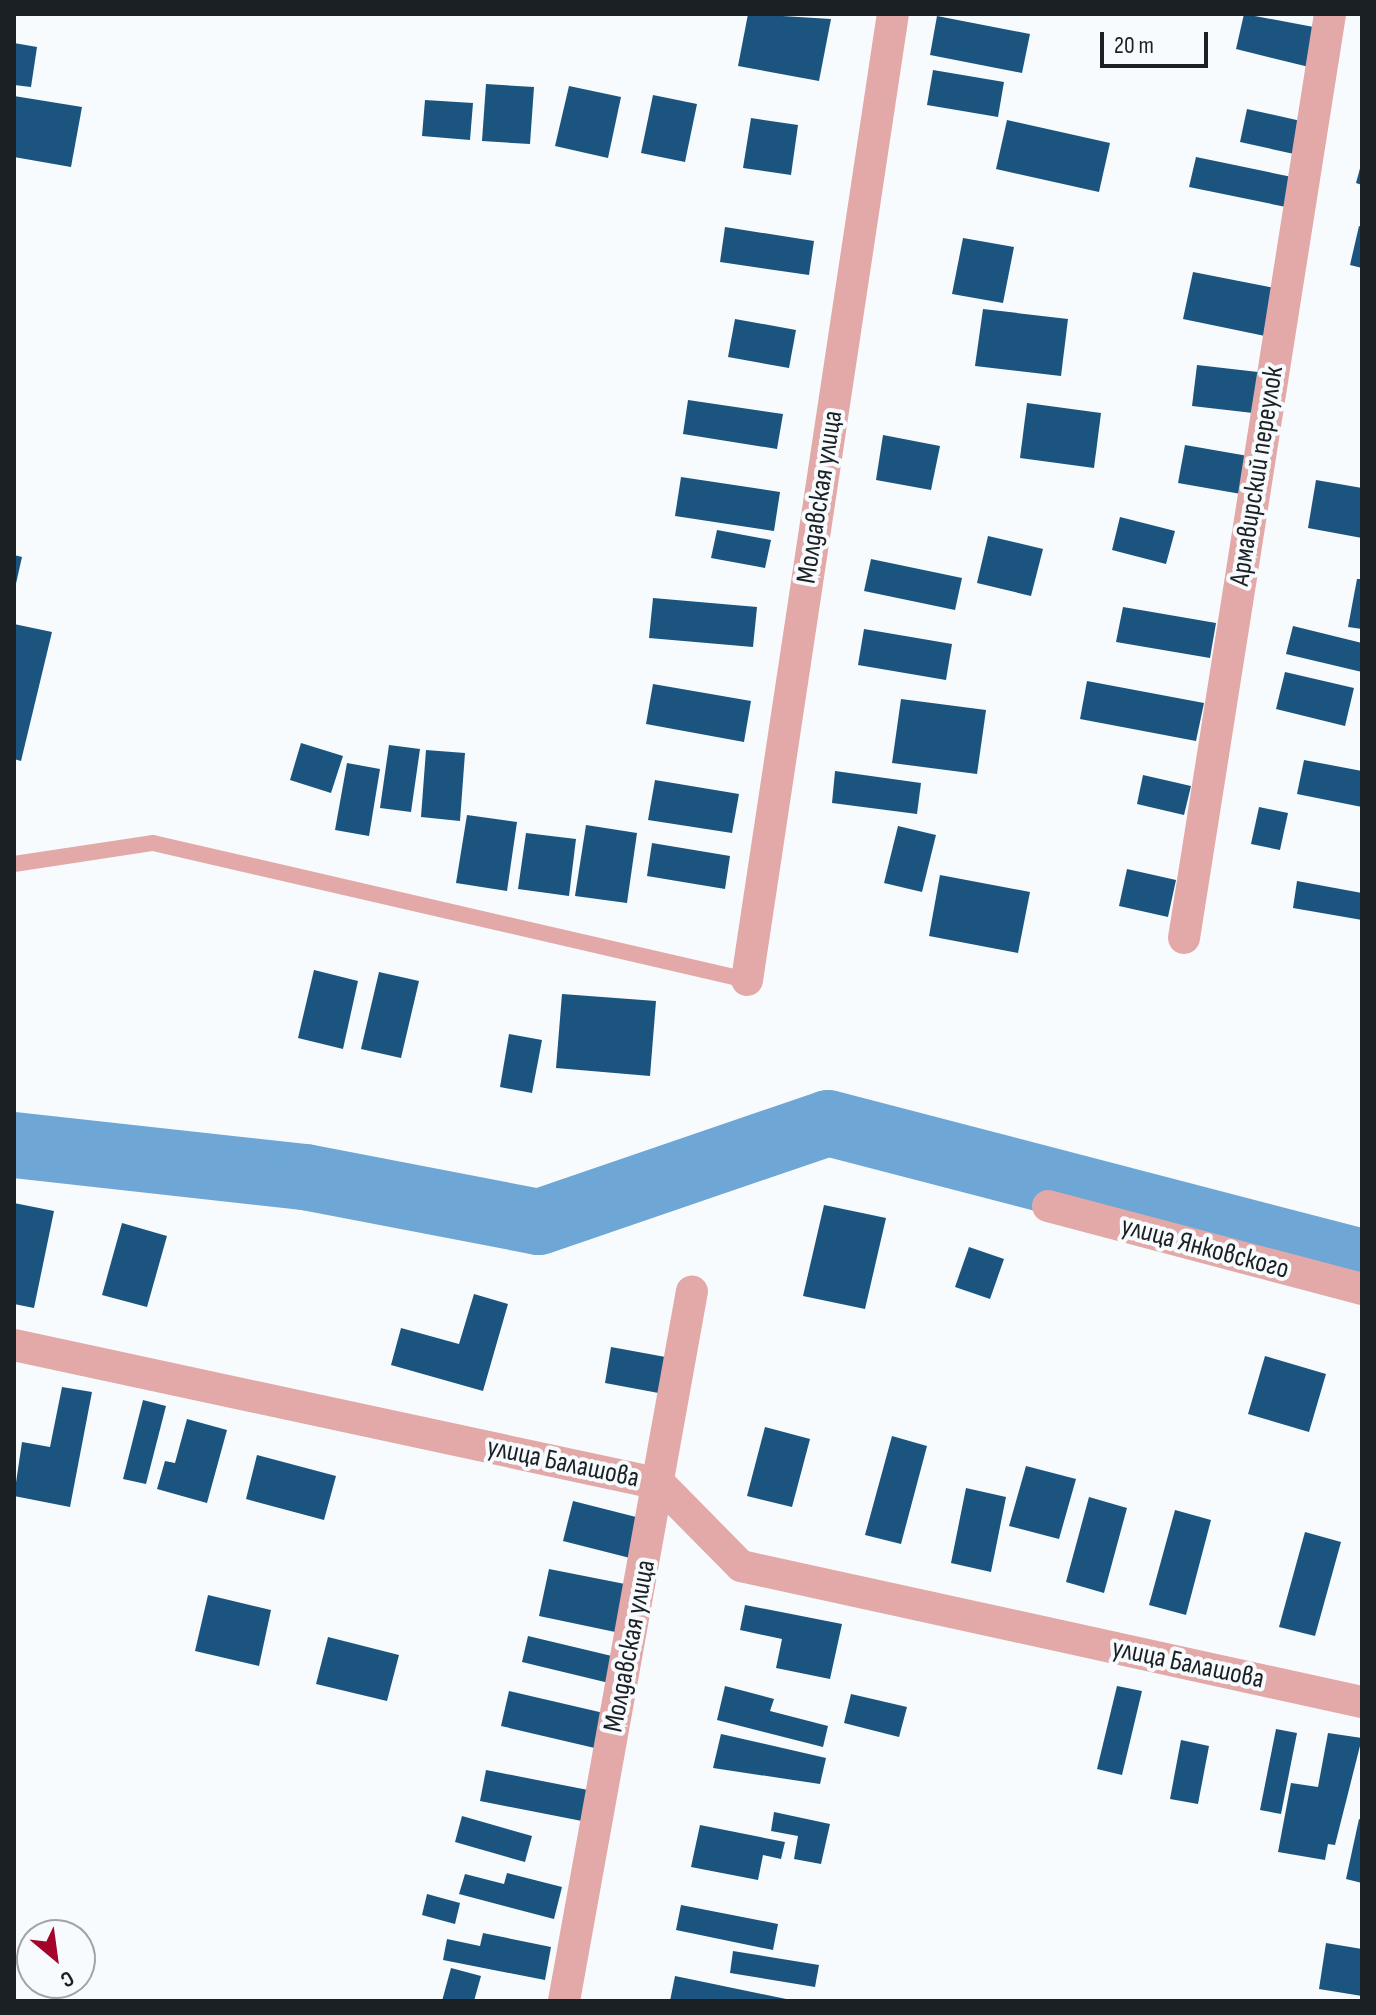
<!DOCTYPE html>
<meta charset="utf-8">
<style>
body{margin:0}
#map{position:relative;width:1376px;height:2015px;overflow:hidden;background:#f8fbfd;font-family:"Sofia Sans Condensed",sans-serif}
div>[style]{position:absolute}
.river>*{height:66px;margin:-33px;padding:0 33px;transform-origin:33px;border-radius:33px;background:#6ea7d5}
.building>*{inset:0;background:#1b557f}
.service>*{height:16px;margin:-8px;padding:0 8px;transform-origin:8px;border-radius:8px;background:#e2a9a8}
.minor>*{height:32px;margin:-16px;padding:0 16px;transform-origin:16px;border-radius:16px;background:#e2a9a8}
span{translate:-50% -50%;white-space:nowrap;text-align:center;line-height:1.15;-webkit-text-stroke:8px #f8fbfd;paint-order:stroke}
.street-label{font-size:28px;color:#1b2025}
.frame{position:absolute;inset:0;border:16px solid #1b2025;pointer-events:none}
.north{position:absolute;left:16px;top:1919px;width:80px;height:80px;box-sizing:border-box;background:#f8fbfd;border:2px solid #a0a3a7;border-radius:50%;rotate:151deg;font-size:22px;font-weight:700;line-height:32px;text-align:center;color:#1b2025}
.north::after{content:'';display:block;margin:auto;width:28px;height:36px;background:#a30429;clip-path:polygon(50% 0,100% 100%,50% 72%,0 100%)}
.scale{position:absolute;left:1100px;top:32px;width:108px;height:36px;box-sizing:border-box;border:4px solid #1b2025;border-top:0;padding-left:10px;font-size:24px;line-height:28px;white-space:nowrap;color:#1b2025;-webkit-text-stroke:6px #f8fbfd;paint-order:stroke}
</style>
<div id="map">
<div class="river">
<div style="left:14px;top:1145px;width:293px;rotate:6.3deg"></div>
<div style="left:305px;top:1177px;width:238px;rotate:10.9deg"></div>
<div style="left:539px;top:1222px;width:305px;rotate:-18.9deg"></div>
<div style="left:828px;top:1123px;width:552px;rotate:14.59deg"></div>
</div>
<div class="building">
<div style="clip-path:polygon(748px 14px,831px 19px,819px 81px,738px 66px)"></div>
<div style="clip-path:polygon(1244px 14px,1319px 28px,1309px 67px,1236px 49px)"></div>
<div style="clip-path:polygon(937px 16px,1030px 34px,1022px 73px,930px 55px)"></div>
<div style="clip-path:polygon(14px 43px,37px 47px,31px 87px,14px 85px)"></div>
<div style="clip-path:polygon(933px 70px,1004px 82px,998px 117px,927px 105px)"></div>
<div style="clip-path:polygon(486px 84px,534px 87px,530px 144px,482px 141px)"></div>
<div style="clip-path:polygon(569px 86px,621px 97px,608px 158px,555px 146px)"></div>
<div style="clip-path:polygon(653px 95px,697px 104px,685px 162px,641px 153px)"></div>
<div style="clip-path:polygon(14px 96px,82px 107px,71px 167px,14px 157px)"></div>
<div style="clip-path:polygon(425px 100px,473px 103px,470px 140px,422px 136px)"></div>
<div style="clip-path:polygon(1247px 109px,1301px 121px,1294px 154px,1240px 142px)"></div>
<div style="clip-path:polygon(751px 118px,798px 125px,791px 175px,743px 168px)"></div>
<div style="clip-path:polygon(1007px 120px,1110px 143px,1099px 192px,996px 169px)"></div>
<div style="clip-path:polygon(1196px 157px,1292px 177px,1286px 207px,1189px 187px)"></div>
<div style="clip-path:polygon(1362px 161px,1362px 185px,1356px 183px)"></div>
<div style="clip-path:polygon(1359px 226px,1362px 227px,1362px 268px,1350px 265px)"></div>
<div style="clip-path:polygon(725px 227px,814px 241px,809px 275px,720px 262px)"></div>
<div style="clip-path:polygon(963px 238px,1014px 247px,1003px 303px,952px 294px)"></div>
<div style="clip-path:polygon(1193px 272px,1274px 288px,1265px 336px,1183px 319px)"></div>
<div style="clip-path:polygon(983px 309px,1068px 319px,1061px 376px,975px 366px)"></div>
<div style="clip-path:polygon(735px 319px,796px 330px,789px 368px,728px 357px)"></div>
<div style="clip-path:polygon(1197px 365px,1258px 372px,1253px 413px,1192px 406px)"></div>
<div style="clip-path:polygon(688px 400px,783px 414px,777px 449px,683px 434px)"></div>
<div style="clip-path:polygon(1027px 403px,1101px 413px,1094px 468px,1020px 458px)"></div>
<div style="clip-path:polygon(883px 435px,940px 446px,931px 490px,876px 480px)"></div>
<div style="clip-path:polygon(1185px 445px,1248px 456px,1241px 494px,1178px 483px)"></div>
<div style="clip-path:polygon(681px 477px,780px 492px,774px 531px,675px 516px)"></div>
<div style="clip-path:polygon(1316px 480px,1362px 488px,1362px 538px,1308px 528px)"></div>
<div style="clip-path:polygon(1120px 517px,1175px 531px,1166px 564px,1112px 550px)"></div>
<div style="clip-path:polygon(717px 530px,771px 540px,765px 568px,711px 558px)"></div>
<div style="clip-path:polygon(988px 536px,1043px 549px,1031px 596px,977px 583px)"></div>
<div style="clip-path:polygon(14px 555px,22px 557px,15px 588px,14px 588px)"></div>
<div style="clip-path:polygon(871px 559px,962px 578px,955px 610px,864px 591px)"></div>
<div style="clip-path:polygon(1357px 579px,1362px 579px,1362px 629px,1348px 627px)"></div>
<div style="clip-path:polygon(653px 598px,757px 607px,753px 647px,649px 638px)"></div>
<div style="clip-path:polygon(1123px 607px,1216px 623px,1210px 658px,1116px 642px)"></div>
<div style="clip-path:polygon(14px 624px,52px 632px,21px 761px,14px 759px)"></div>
<div style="clip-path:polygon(1293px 626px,1362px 643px,1362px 672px,1286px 654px)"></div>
<div style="clip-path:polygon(864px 629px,952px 644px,946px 680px,858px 665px)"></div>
<div style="clip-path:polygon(1285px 672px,1354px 688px,1345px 726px,1276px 709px)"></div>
<div style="clip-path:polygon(1087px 681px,1204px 703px,1196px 741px,1080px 719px)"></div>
<div style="clip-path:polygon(653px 684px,751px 701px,744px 742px,646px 724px)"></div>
<div style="clip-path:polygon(901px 699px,986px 710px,977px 774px,892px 763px)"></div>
<div style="clip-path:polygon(301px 743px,343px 756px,331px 793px,290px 780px)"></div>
<div style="clip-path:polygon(389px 745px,420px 749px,411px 812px,380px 808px)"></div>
<div style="clip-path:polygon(426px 750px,465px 753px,460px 821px,421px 817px)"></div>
<div style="clip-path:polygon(1304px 760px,1362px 771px,1362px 807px,1297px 794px)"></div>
<div style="clip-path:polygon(347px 763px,380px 769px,369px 836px,335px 830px)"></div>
<div style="clip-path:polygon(835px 771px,921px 783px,917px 814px,832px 803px)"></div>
<div style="clip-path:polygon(1143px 775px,1191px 786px,1184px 815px,1137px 804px)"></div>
<div style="clip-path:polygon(655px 780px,739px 794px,732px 833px,648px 820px)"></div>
<div style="clip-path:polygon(1259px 807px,1288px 813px,1280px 850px,1251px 844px)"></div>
<div style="clip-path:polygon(467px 815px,517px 822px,507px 891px,456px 883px)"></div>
<div style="clip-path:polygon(586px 825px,637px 833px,627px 903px,575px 896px)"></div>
<div style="clip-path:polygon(898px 826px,936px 835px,922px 892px,884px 883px)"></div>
<div style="clip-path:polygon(526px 833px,576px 839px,569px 896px,518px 889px)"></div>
<div style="clip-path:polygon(652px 843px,730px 856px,725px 889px,647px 876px)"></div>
<div style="clip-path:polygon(1127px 869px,1176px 880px,1168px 917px,1119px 906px)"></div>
<div style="clip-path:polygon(940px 875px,1030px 892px,1018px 953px,929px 936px)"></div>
<div style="clip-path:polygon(1297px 881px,1362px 893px,1362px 920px,1293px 908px)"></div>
<div style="clip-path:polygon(314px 970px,358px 981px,343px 1049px,298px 1038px)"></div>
<div style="clip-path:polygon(379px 972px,419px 981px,401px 1058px,361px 1049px)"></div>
<div style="clip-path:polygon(562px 994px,656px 1001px,650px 1076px,556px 1068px)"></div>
<div style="clip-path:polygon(509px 1034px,542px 1040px,532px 1093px,500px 1087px)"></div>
<div style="clip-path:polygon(14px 1203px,54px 1211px,34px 1308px,14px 1304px)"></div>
<div style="clip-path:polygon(824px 1205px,886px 1218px,865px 1309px,803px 1296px)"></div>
<div style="clip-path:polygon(122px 1223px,167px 1236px,147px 1307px,102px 1295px)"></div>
<div style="clip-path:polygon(969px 1247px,1004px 1259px,990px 1299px,955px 1287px)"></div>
<div style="clip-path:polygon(474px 1294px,508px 1304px,483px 1391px,391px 1365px,401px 1328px,459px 1344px)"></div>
<div style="clip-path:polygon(611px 1347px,671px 1358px,664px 1394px,605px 1383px)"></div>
<div style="clip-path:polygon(1265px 1356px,1326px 1374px,1309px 1432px,1248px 1414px)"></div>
<div style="clip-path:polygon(62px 1387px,92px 1392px,70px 1507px,14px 1496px,22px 1442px,50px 1447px)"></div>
<div style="clip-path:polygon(143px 1400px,166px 1406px,146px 1484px,123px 1479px)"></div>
<div style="clip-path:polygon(187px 1419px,227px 1430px,207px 1503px,157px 1489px,165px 1461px,175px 1463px)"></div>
<div style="clip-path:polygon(765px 1427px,810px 1439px,792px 1507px,747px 1496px)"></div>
<div style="clip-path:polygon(892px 1436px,927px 1446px,901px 1544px,865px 1535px)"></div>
<div style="clip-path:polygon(257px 1455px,336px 1476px,324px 1520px,246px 1499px)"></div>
<div style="clip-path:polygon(1026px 1466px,1076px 1479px,1059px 1539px,1009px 1526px)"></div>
<div style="clip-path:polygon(966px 1488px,1006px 1497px,991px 1572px,951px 1563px)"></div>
<div style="clip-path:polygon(1089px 1497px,1127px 1508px,1104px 1593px,1066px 1582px)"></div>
<div style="clip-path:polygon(573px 1501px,640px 1518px,630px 1558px,563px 1541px)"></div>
<div style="clip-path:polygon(1175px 1510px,1211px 1520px,1186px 1615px,1149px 1605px)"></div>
<div style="clip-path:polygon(1305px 1532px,1341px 1542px,1315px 1636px,1279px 1627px)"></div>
<div style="clip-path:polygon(549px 1569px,630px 1585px,620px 1633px,539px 1616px)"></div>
<div style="clip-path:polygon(208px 1595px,271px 1610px,259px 1666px,195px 1651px)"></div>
<div style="clip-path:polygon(745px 1605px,842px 1624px,830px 1679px,776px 1668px,782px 1639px,740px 1630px)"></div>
<div style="clip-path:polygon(528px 1636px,616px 1657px,609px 1683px,522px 1662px)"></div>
<div style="clip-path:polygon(328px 1637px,399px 1655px,387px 1701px,316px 1684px)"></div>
<div style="clip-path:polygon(725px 1686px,774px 1699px,770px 1711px,828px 1726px,823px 1747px,717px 1720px)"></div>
<div style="clip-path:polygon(1117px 1686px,1142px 1691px,1122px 1775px,1097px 1769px)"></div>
<div style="clip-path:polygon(509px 1691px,608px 1714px,599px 1749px,501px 1726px)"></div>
<div style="clip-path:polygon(851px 1694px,907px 1707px,899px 1737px,844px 1723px)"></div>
<div style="clip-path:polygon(1276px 1729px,1297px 1733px,1281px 1814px,1260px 1810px)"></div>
<div style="clip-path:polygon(1328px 1733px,1362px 1738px,1335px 1845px,1328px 1844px,1325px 1860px,1278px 1852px,1291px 1783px,1318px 1787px)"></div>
<div style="clip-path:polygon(721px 1734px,826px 1758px,820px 1784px,713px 1768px)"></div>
<div style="clip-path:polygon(1181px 1740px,1209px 1746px,1198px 1804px,1170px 1799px)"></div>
<div style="clip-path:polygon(486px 1770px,588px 1790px,582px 1821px,480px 1801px)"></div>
<div style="clip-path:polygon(774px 1812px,830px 1824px,821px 1864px,794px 1859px,798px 1836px,771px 1831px)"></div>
<div style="clip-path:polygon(462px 1816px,532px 1836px,525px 1862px,455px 1842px)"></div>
<div style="clip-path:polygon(1359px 1819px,1362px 1820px,1362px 1883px,1346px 1879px)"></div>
<div style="clip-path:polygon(700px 1825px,785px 1842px,781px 1859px,763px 1855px,758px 1880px,691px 1867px)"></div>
<div style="clip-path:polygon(507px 1873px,562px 1887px,554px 1919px,459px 1894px,465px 1874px,504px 1884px)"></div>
<div style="clip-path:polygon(427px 1894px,460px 1903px,455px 1924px,422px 1915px)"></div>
<div style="clip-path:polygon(681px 1905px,778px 1924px,773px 1950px,676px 1930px)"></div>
<div style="clip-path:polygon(483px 1933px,551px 1947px,545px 1980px,443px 1960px,447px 1939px,480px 1946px)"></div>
<div style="clip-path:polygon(1326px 1943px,1362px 1949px,1362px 1996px,1319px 1989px)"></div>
<div style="clip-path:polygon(733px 1951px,819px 1965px,815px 1987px,730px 1973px)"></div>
<div style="clip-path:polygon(451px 1968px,481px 1976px,474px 2001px,442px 2001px)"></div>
<div style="clip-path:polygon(675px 1976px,791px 2000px,791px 2001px,670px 2001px)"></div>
</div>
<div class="service">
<div style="left:14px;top:864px;width:141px;rotate:-8.6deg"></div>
<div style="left:153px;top:843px;width:610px;rotate:12.99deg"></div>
</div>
<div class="minor">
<div style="left:1184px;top:938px;width:935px;rotate:-81.02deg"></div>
<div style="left:747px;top:980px;width:977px;rotate:-81.41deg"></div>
<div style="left:1048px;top:1206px;width:325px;rotate:14.8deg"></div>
<div style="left:14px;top:1345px;width:661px;rotate:12.14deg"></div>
<div style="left:660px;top:1484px;width:115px;rotate:45.4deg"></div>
<div style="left:741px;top:1566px;width:636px;rotate:12.35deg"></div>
<div style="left:564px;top:2001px;width:721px;rotate:-79.78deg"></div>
</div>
<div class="street-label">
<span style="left:1257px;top:476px;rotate:-81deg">Армавирский переулок</span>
<span style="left:820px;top:497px;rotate:-81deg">Молдавская улица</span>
<span style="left:1205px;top:1248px;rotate:15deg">улица Янковского</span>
<span style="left:563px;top:1463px;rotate:12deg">улица Балашова</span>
<span style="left:630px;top:1646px;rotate:-79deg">Молдавская улица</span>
<span style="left:1188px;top:1664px;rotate:12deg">улица Балашова</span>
</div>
<div class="frame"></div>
<div class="north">С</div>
<div class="scale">20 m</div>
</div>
